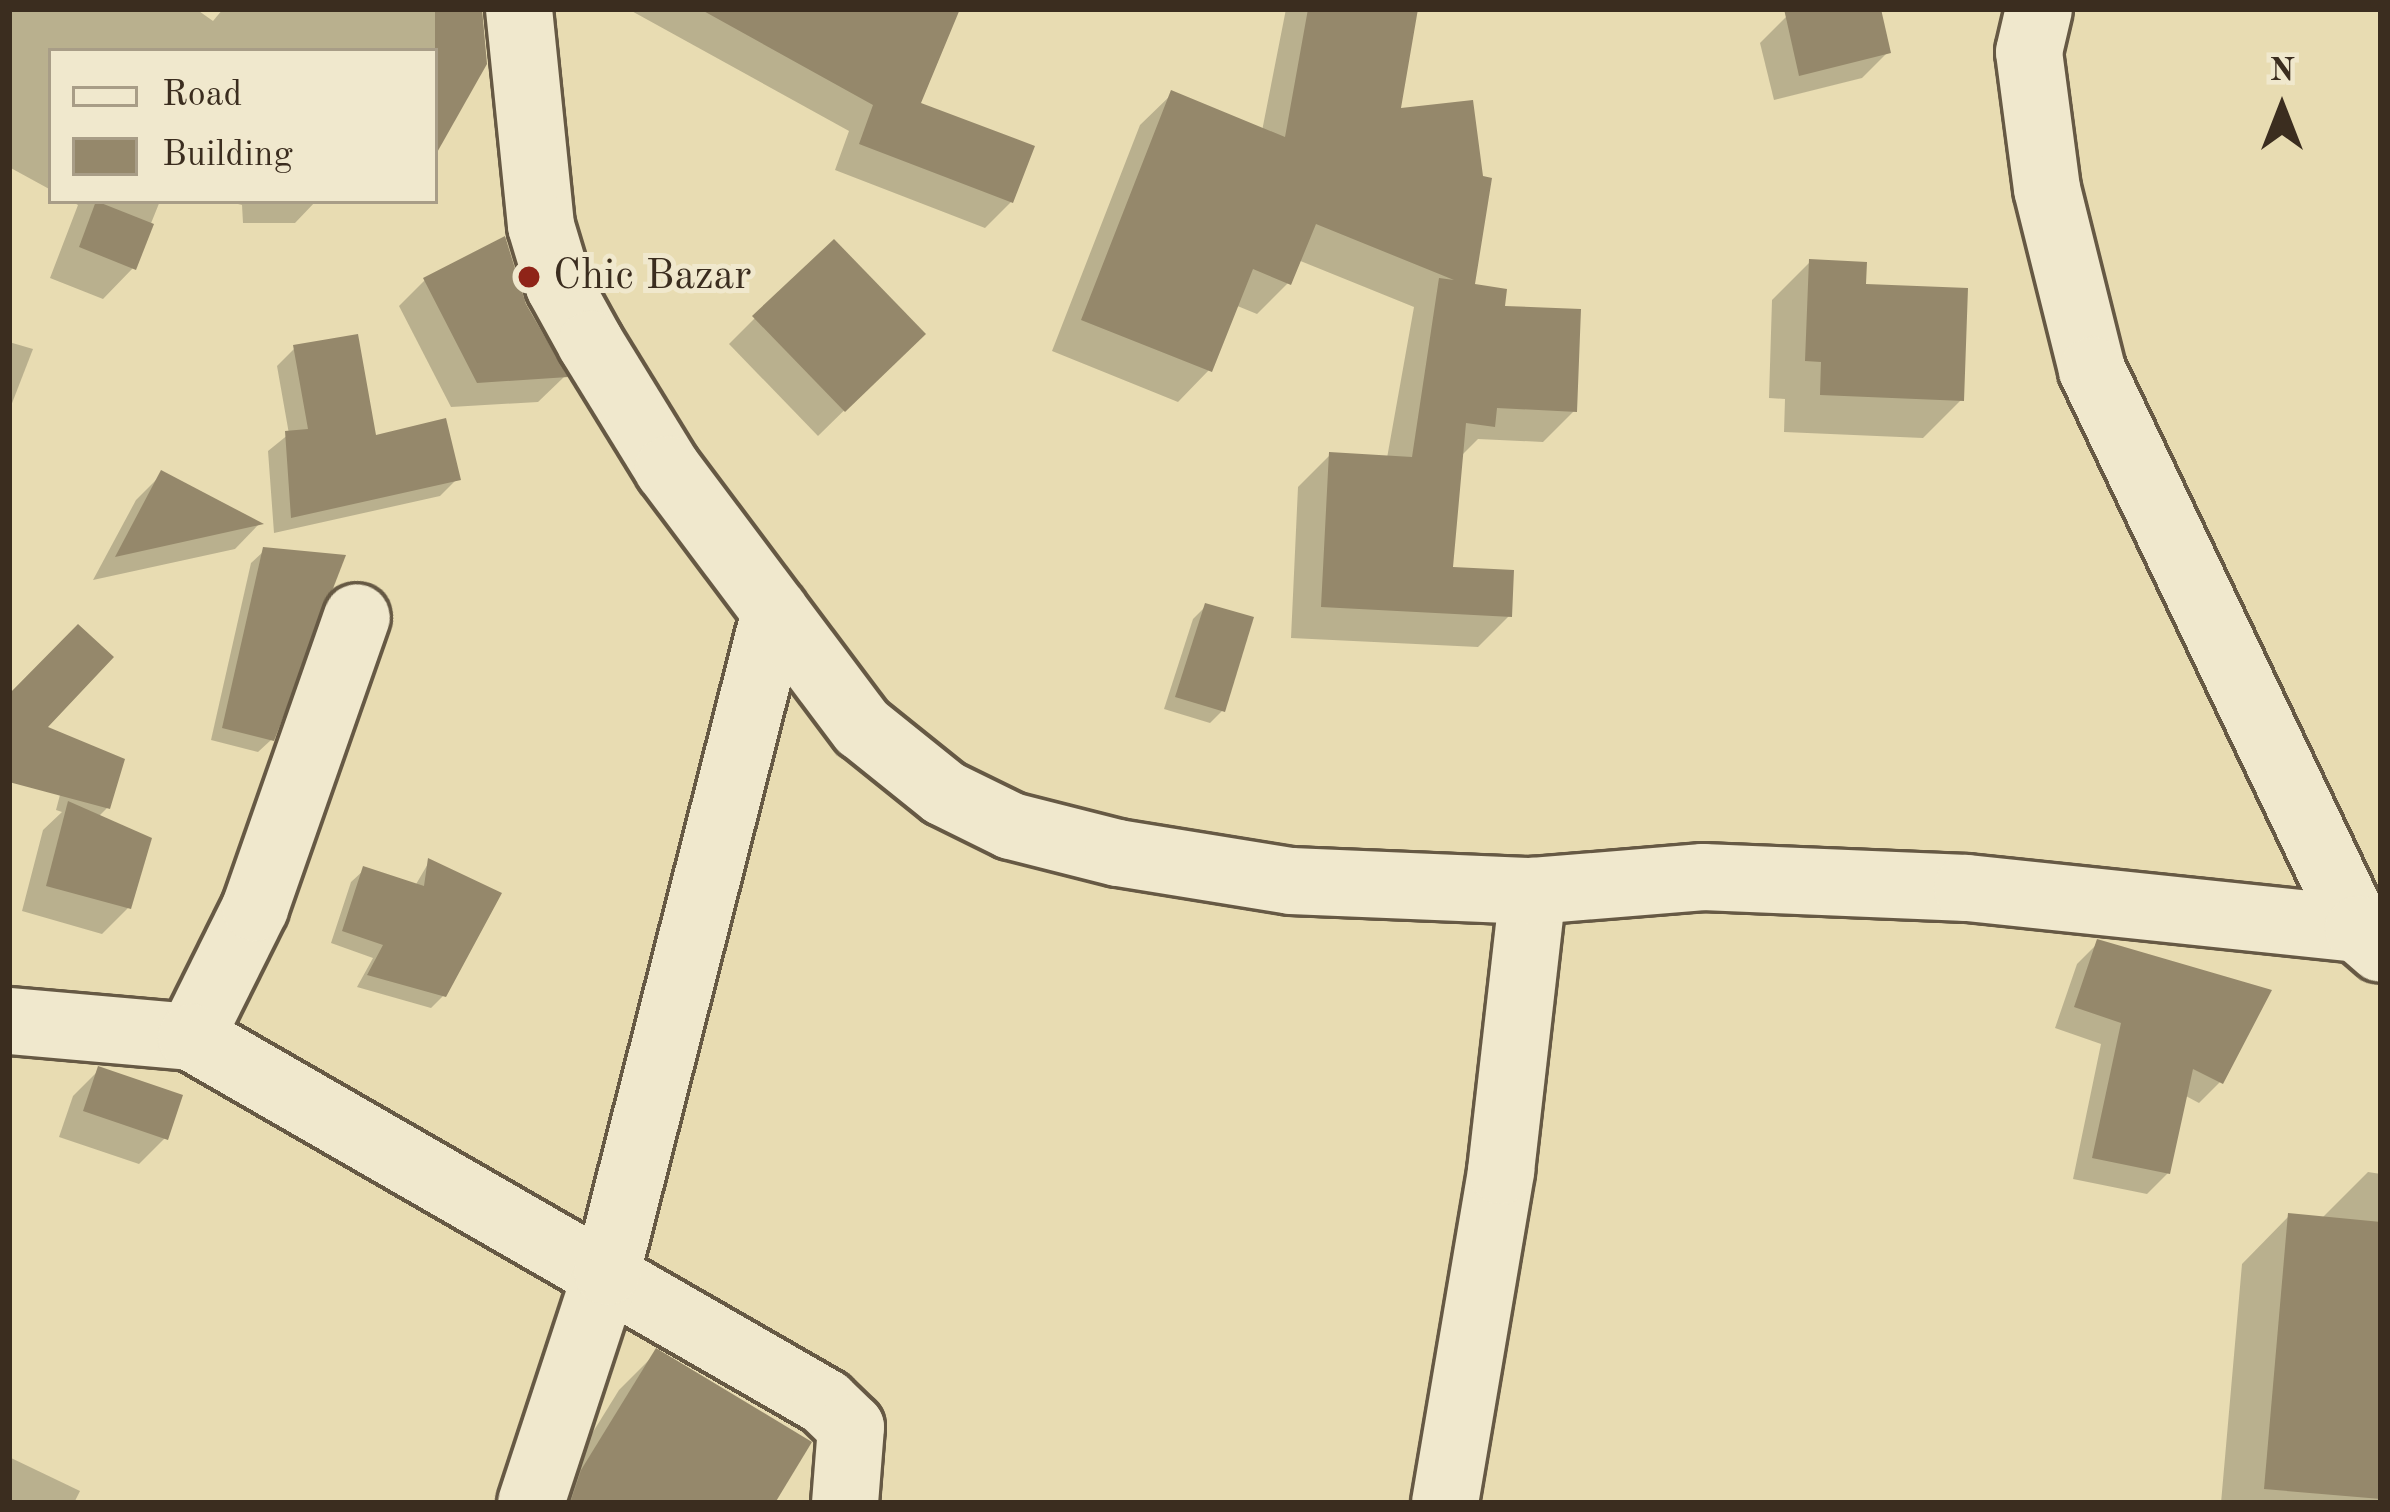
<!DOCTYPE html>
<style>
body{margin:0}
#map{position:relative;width:2390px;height:1512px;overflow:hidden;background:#e8dcb2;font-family:"Old Standard TT",serif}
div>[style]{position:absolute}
.shadow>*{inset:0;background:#0003}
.building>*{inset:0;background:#95886b}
.roads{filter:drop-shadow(3px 0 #665944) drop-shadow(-3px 0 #665944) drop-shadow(0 3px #665944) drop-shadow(0 -3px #665944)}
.minor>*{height:66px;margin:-33px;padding:0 33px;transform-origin:33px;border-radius:33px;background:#f0e8cd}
.tertiary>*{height:66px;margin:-33px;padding:0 33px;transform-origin:33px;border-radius:33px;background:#f0e8cd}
.dots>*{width:33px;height:33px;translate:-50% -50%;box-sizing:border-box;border:6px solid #f0e8cd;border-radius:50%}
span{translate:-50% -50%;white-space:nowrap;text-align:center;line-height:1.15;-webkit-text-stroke:10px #f0e8cd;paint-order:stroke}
.poi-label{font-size:42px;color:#3b2d1f}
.left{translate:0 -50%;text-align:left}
.frame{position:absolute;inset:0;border:12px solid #3b2d1f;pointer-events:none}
.legend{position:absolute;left:48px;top:48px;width:390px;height:156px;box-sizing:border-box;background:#f0e8cd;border:3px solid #a89d87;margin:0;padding:15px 21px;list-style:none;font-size:36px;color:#3b2d1f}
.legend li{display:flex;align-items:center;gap:24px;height:60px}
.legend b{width:60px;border:3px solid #a89d87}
.north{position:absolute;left:2222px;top:48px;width:120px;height:120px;-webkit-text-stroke:9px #f0e8cd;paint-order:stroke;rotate:0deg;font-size:33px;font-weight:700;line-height:48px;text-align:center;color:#3b2d1f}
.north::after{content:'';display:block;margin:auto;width:42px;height:54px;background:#3b2d1f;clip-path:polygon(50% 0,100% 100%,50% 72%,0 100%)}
</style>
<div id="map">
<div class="shadow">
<div style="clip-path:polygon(9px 9px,196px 9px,213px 21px,223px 9px,481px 9px,435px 148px,435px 51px,51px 51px,51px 190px,9px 167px)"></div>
<div style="clip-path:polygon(628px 9px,957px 9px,917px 105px,1011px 202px,985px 228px,835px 170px,849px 131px)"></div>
<div style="clip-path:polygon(1286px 9px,1415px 9px,1397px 112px,1472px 286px,1501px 308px,1574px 411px,1543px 442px,1478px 439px,1460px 457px,1450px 570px,1509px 616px,1478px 647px,1291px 638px,1298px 487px,1330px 455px,1387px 458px,1414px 307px,1298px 260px,1288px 283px,1257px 314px,1235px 305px,1209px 370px,1178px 402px,1052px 351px,1140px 125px,1172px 94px,1262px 131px)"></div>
<div style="clip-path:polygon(1817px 9px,1878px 9px,1888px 52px,1862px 78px,1774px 100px,1760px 43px,1786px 17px)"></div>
<div style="clip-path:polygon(71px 201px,160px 201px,133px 268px,103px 299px,50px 278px,78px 205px)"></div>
<div style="clip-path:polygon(226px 201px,316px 201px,295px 223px,243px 223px,242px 205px)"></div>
<div style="clip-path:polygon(1810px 262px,1863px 287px,1961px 400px,1923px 438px,1784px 432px,1785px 399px,1769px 398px,1772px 300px)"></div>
<div style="clip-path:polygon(425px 280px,523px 305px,564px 377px,538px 402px,451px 407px,399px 306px)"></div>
<div style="clip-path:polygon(755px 318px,922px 334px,818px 436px,729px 344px)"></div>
<div style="clip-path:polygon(9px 342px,33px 349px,9px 411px)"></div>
<div style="clip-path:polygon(295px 348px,374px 438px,457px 479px,440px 496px,274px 533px,268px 451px,289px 434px,277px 366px)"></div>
<div style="clip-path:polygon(162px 474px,259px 524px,235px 549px,93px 580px,136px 500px)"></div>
<div style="clip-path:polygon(264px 551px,271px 740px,258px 752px,211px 740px,251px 563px)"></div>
<div style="clip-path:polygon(1206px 606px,1222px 711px,1210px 723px,1164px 709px,1193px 619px)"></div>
<div style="clip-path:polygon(70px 757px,107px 808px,98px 817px,128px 908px,102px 934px,22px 911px,43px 830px,62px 812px,56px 810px)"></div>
<div style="clip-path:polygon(429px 862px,444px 995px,431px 1008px,357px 987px,373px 958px,331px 943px,351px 882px,364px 870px,415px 886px)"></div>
<div style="clip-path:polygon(2098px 943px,2220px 1082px,2199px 1103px,2184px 1095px,2168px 1173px,2147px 1194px,2073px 1179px,2101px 1044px,2055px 1028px,2077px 964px)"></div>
<div style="clip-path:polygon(99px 1070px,165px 1138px,139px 1164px,59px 1137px,73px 1096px)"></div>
<div style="clip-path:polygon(2368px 1172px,2381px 1174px,2381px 1503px,2221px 1503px,2242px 1264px,2289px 1216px,2321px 1219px)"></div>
<div style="clip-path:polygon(657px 1352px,771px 1503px,549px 1503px,619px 1390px)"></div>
<div style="clip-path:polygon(9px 1457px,80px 1491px,74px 1503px,9px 1503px)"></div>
</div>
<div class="building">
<div style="clip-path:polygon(435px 9px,482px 9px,487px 64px,435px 156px)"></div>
<div style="clip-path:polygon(700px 9px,960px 9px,921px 103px,1035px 146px,1013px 203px,859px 144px,873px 105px)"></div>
<div style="clip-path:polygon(1308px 9px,1418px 9px,1401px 108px,1473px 100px,1483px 176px,1492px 178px,1475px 284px,1507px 289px,1505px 306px,1581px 309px,1577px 412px,1497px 408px,1495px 427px,1466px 423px,1453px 567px,1514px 570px,1512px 617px,1321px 607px,1329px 452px,1412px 457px,1439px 278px,1454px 280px,1316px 224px,1291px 285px,1253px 269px,1212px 372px,1081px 320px,1171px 90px,1285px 137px)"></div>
<div style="clip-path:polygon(1784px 9px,1881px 9px,1891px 53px,1799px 76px)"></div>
<div style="clip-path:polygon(96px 201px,154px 224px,136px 270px,79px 247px)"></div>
<div style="clip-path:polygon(505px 236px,526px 304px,568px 377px,477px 383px,423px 278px)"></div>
<div style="clip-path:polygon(834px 239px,926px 334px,845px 412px,752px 316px)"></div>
<div style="clip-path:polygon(1809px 259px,1867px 262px,1866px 284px,1968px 288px,1964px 401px,1820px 395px,1821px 362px,1805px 361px)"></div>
<div style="clip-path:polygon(358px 334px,376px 435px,446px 418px,461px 480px,291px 518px,285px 431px,308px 429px,293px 345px)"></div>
<div style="clip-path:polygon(161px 470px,264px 524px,115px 557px)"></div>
<div style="clip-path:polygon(263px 547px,346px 555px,274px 741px,222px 728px)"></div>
<div style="clip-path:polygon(1205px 603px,1254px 617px,1225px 712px,1175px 697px)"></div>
<div style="clip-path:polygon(78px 624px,114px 657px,48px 727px,125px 759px,110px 809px,9px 782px,9px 694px)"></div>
<div style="clip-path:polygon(68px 801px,152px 838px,131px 909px,46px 886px)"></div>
<div style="clip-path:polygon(428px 858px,502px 893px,446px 997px,367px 975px,383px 945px,342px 931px,363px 866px,424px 886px)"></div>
<div style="clip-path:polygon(2097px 939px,2272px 990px,2223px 1084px,2193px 1069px,2170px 1174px,2092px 1158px,2121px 1023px,2074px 1007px)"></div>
<div style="clip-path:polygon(98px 1066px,183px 1095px,168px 1140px,83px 1111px)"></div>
<div style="clip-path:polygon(2288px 1213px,2381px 1222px,2381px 1499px,2264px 1489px)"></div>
<div style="clip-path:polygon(656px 1348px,812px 1442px,775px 1503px,570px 1503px,581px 1470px)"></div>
</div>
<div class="roads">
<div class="minor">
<div style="left:9px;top:1021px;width:183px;rotate:5deg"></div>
<div style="left:191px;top:1037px;width:144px;rotate:-63.6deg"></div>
<div style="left:255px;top:908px;width:308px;rotate:-70.7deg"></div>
<div style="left:191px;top:1037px;width:732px;rotate:29.93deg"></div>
<div style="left:825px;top:1402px;width:36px;rotate:44deg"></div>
<div style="left:851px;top:1427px;width:76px;rotate:94.5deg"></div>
<div style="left:531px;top:1503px;width:243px;rotate:-71.8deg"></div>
<div style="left:607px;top:1272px;width:682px;rotate:-75.74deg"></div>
<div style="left:1445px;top:1503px;width:337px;rotate:-80.4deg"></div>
<div style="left:1501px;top:1171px;width:282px;rotate:-83.5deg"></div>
</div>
<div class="tertiary">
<div style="left:519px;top:9px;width:218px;rotate:84.2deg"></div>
<div style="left:541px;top:226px;width:63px;rotate:73.3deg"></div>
<div style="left:559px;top:286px;width:66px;rotate:61.1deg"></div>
<div style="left:591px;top:344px;width:147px;rotate:58.4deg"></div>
<div style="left:668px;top:469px;width:323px;rotate:53.1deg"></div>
<div style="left:862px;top:727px;width:105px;rotate:38.8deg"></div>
<div style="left:944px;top:793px;width:75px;rotate:26.2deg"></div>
<div style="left:1011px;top:826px;width:110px;rotate:14.2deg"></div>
<div style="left:1118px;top:853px;width:175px;rotate:9.2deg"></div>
<div style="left:1291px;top:881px;width:242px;rotate:2.4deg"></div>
<div style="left:1533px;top:891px;width:171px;rotate:-4.7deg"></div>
<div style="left:1703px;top:877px;width:264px;rotate:2.4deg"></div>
<div style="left:1967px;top:888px;width:393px;rotate:6deg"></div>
<div style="left:2039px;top:9px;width:44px;rotate:103.1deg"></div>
<div style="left:2029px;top:52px;width:138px;rotate:82.5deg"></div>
<div style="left:2047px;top:189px;width:187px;rotate:76deg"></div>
<div style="left:2092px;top:370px;width:619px;rotate:64.55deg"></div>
<div style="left:2358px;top:929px;width:30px;rotate:41deg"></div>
</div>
</div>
<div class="dots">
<div style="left:529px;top:277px;background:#8f2418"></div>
</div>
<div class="poi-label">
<span class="left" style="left:553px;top:277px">Chic Bazar</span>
</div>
<div class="frame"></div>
<ul class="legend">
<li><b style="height:15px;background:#f0e8cd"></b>Road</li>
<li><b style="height:33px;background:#95886b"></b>Building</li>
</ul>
<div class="north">N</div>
</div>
